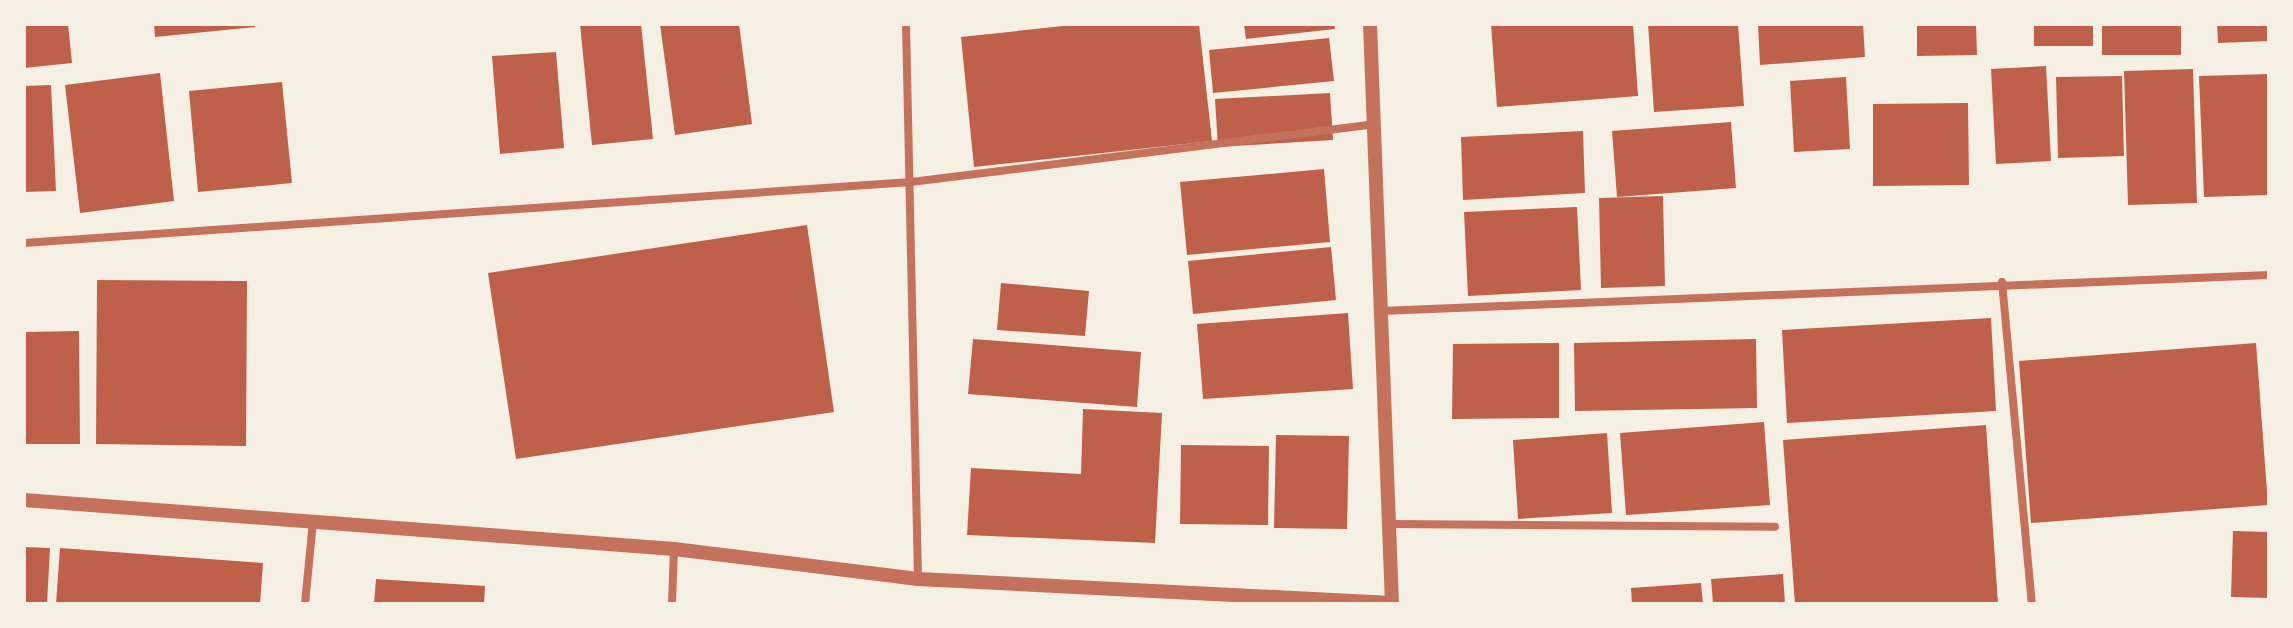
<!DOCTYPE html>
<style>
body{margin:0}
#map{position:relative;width:2293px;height:628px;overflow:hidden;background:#f6efe4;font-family:Inter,sans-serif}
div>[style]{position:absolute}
.building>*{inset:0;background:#bf614a}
.minor>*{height:8px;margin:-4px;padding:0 4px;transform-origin:4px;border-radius:4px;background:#c5725c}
.tertiary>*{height:14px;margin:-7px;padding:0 7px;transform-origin:7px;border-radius:7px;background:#c5725c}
span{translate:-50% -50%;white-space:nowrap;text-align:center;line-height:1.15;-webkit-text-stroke:7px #f6efe4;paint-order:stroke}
.frame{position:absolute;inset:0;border:26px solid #f6efe4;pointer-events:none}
</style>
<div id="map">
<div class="building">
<div style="clip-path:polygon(24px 24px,68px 24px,72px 63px,24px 68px)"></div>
<div style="clip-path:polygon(154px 24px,255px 24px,255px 27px,155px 37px)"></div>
<div style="clip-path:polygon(580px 24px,641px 24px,653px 139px,592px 145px)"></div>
<div style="clip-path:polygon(660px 24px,739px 24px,752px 124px,675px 135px)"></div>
<div style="clip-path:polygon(1082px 24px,1199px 24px,1212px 141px,974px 167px,961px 37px)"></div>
<div style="clip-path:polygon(1244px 24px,1334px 24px,1335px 29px,1246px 39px)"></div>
<div style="clip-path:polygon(1491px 24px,1633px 24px,1638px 96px,1497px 107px)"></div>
<div style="clip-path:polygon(1648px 24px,1738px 24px,1744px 106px,1654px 112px)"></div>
<div style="clip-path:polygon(1758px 24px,1863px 24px,1865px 57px,1760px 65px)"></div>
<div style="clip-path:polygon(1917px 24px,1976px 24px,1977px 55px,1917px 56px)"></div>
<div style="clip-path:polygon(2034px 24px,2093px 24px,2093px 46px,2034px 46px)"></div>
<div style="clip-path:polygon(2102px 24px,2181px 24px,2181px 55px,2102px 55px)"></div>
<div style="clip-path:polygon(2217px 24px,2269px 24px,2269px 41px,2218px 43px)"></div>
<div style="clip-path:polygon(1329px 38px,1334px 81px,1213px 93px,1209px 50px)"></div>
<div style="clip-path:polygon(556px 52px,564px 148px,500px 154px,492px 56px)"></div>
<div style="clip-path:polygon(2046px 66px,2051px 161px,1996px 164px,1991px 69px)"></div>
<div style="clip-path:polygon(2193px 69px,2197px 203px,2128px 205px,2124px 71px)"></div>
<div style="clip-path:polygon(160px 73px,174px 201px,80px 213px,65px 85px)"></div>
<div style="clip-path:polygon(2269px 74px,2269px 195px,2204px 197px,2199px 76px)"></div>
<div style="clip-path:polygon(2122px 76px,2124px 156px,2058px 158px,2056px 77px)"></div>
<div style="clip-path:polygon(1846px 77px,1850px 149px,1794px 152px,1790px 81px)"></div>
<div style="clip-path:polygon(282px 82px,292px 183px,198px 192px,189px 91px)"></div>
<div style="clip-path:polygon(51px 85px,56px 191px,24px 192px,24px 86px)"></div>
<div style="clip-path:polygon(1330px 93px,1333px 140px,1218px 147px,1215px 99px)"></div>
<div style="clip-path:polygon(1968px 103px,1969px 185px,1873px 186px,1873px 104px)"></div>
<div style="clip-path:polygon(1731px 122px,1736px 188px,1617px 197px,1612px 131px)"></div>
<div style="clip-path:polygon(1583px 131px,1585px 193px,1463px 200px,1461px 137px)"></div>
<div style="clip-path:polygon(1324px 169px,1330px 242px,1187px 255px,1180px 182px)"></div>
<div style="clip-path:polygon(1663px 196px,1665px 286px,1601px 288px,1599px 198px)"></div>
<div style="clip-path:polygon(1577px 207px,1581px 290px,1468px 296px,1464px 212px)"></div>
<div style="clip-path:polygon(807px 225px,834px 412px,516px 459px,488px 273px)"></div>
<div style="clip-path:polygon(1331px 247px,1336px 300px,1193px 314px,1188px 261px)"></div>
<div style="clip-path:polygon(97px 280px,247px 281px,246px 446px,96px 444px)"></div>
<div style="clip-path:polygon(1001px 283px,1089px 291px,1085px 336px,997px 330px)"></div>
<div style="clip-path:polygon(1348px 313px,1353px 389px,1203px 399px,1197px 324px)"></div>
<div style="clip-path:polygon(1991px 318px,1996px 411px,1787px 423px,1782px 330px)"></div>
<div style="clip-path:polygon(79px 331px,80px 444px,24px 444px,24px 332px)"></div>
<div style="clip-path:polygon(973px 339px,1141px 352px,1137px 407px,968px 394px)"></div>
<div style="clip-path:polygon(1756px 339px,1757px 408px,1575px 411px,1574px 343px)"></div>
<div style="clip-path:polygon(1559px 343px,1559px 418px,1452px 419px,1453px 344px)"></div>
<div style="clip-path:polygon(2256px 343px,2268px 505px,2031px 523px,2019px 361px)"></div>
<div style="clip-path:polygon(1083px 409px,1162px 413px,1155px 543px,967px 535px,971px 468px,1081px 474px)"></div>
<div style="clip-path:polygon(1764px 422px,1770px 505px,1626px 515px,1620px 433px)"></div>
<div style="clip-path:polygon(1986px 425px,1998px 604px,1795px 604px,1783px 440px)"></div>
<div style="clip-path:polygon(1607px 433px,1612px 513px,1518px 519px,1513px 440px)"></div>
<div style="clip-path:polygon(1276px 435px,1349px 436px,1347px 529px,1274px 528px)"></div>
<div style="clip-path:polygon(1181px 445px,1269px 446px,1268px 525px,1180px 524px)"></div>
<div style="clip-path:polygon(2233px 531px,2269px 532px,2269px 598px,2231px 597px)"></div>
<div style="clip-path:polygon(24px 547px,50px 548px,47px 604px,24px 604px)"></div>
<div style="clip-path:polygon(60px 548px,263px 563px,260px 604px,56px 604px)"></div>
<div style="clip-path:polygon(1783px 574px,1785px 604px,1713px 604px,1711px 579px)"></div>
<div style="clip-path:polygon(376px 579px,485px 586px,484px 604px,374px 604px)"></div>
<div style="clip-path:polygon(1701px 583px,1703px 604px,1632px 604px,1631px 588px)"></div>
</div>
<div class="minor">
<div style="left:906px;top:24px;width:555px;rotate:88.76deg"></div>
<div style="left:24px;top:243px;width:889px;rotate:-3.93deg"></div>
<div style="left:911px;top:182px;width:467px;rotate:-7.1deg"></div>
<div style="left:2002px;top:282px;width:323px;rotate:84.7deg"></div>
<div style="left:1381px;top:311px;width:889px;rotate:-2.32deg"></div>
<div style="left:1389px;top:524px;width:386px;rotate:0.4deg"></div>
<div style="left:305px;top:604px;width:83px;rotate:-84.5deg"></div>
<div style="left:672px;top:604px;width:55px;rotate:-87.9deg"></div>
</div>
<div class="tertiary">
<div style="left:1370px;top:24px;width:580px;rotate:87.83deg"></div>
<div style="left:24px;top:500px;width:652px;rotate:4.31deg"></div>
<div style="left:674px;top:549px;width:246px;rotate:7deg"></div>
<div style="left:918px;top:579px;width:474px;rotate:2.9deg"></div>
</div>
<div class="frame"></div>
</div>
